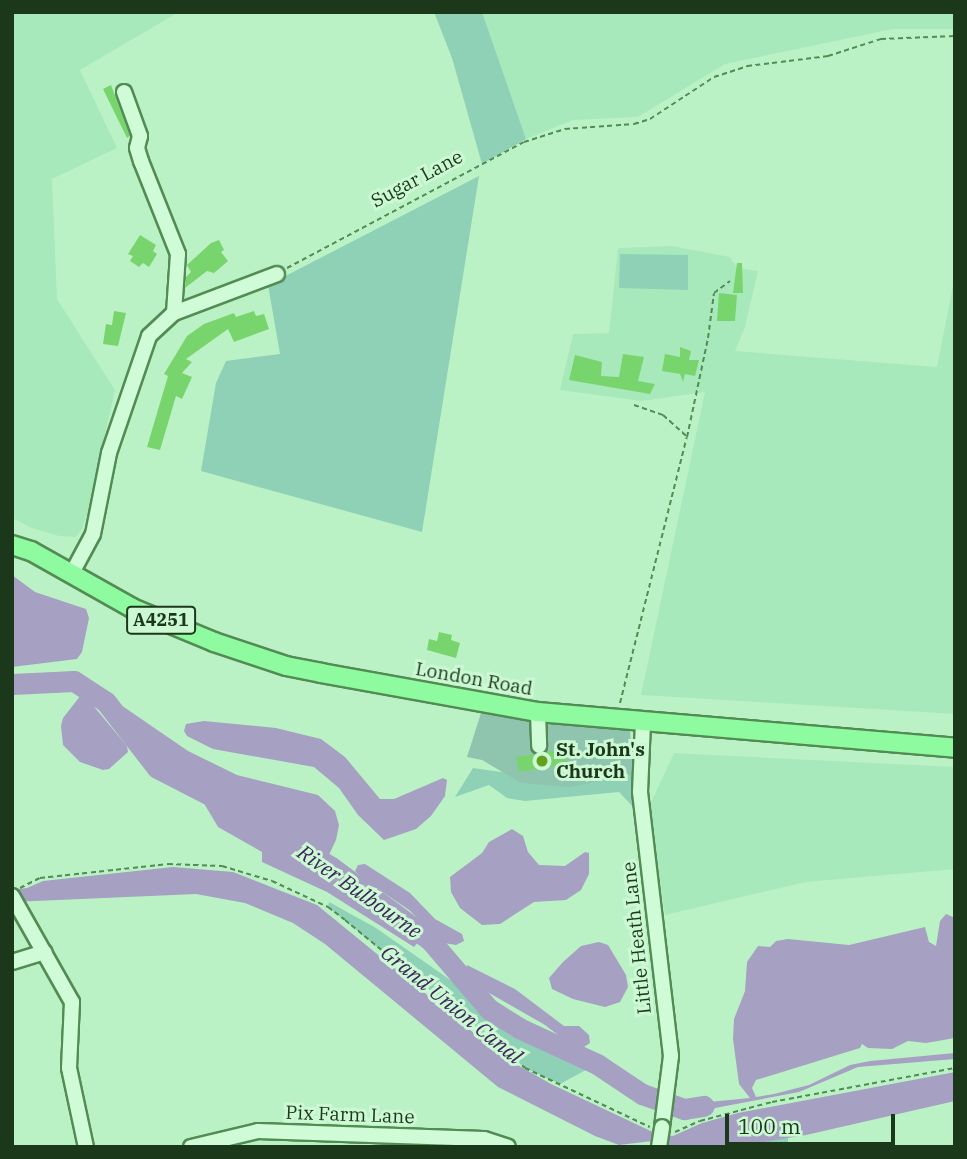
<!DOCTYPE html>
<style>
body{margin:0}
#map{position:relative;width:967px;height:1159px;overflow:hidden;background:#bbf2c5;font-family:"IBM Plex Serif",serif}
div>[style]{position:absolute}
.farmland>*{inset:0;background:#a8e9bc}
.green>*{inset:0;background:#8fd1b6}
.cemetery>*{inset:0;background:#8fc4af}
.water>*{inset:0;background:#a6a0c3}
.river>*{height:21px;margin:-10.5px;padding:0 10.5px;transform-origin:10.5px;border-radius:10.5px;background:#a6a0c3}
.building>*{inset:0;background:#78d56d}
.path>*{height:2px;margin-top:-1px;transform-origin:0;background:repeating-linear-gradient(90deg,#538b54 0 5px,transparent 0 8.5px)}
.roads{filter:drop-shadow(2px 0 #538b54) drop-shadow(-2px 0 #538b54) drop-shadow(0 2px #538b54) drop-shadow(0 -2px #538b54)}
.minor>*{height:14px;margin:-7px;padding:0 7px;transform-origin:7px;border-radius:7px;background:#cffcd7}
.major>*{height:18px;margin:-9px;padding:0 9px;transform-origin:9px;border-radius:9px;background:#8efba0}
.bridges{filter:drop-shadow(2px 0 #538b54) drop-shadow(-2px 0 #538b54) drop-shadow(0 2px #538b54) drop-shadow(0 -2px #538b54)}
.minor-bridge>*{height:14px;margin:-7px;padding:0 7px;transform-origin:7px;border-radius:7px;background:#cffcd7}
.dots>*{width:19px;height:19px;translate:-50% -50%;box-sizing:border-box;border:4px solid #ccf9d4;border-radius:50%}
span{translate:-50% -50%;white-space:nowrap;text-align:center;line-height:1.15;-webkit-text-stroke:6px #ccf9d4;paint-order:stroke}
.shield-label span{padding:2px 5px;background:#ccf9d4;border:2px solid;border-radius:5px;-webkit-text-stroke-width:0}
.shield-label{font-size:18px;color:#1b391a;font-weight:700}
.street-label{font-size:19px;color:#1b391a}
.poi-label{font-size:19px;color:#1b391a;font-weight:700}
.left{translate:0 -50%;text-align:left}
.water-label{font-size:21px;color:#3c275a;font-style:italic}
.frame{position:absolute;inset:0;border:14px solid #1b391a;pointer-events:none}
.scale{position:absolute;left:725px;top:1114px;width:170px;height:32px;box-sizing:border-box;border:4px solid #1b391a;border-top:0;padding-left:9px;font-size:21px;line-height:24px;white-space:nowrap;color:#1b391a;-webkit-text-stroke:5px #ccf9d4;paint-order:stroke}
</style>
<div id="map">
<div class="farmland">
<div style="clip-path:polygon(12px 12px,179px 12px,80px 70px,117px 148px,52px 179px,57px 299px,115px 390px,87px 514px,82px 529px,76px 537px,59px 536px,32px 528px,12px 518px)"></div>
<div style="clip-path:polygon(482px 12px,955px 12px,955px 29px,893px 29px,725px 64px,638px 117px,573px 120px,526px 139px)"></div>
<div style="clip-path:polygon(672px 246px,730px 257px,737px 268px,758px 271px,745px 327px,735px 351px,937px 367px,955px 275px,955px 714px,641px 695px,705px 392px,641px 401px,560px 390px,573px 334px,609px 333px,618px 248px)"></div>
<div style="clip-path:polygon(674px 753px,955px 767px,955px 869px,806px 882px,665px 915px,649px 807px)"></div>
</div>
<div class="green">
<div style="clip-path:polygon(434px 12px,482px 12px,526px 139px,482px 164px,452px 58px)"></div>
<div style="clip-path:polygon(479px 176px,422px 532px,201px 471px,216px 383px,226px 361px,280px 354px,268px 285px)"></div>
<div style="clip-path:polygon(620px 254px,688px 255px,688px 290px,619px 288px)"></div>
<div style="clip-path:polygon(473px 768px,551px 779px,635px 770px,635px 809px,619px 792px,525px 801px,507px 798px,489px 785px,455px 797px)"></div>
<div style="clip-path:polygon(329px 902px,376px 928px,519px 1028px,597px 1064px,560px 1084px,525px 1068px,328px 907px)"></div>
<div style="clip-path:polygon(788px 1133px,788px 1147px,705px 1147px)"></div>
</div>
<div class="cemetery">
<div style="clip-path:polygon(481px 713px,542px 722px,630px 730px,633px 774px,570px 787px,521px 783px,482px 760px,467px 757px)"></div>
</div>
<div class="water">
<div style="clip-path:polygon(12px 575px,35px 592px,86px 609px,89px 618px,82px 652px,77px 659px,12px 667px)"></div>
<div style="clip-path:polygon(81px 695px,86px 697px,127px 746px,128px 752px,109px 769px,103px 770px,80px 762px,63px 745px,61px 726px,63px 718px)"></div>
<div style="clip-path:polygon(118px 703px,188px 751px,237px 775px,318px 795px,335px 811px,339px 825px,336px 840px,327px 859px,167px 766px,154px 756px,115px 706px)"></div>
<div style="clip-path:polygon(204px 721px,276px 728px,321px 739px,345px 757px,380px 799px,394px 799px,443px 778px,447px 780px,445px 796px,431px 816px,416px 829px,384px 840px,358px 815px,339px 788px,314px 767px,213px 749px,187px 736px,184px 731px,186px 724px)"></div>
<div style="clip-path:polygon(202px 800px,333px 872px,420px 940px,414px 947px,327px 892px,262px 862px,262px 852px,218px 827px)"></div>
<div style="clip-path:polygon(512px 829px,523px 836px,528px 852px,539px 865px,565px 866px,585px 852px,589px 853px,589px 874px,581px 890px,566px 900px,534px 902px,500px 924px,482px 925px,460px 908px,451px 892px,450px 877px,482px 853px,489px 842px)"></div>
<div style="clip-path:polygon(365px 864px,410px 893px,435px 919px,462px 934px,464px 941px,456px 945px,444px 943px,409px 910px,362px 878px,355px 871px,358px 865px)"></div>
<div style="clip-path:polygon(173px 867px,233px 872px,317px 905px,502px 1056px,551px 1084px,657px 1134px,673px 1136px,702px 1123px,738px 1113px,955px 1072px,955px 1101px,806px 1135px,734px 1147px,675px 1147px,652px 1141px,619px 1145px,595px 1136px,498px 1087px,325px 944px,293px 923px,245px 903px,196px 894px,12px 902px,12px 890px,27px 888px,43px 881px)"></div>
<div style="clip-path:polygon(946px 914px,955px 918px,955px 1038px,926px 1043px,908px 1041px,892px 1049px,868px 1048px,862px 1044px,860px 1048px,756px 1080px,752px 1088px,756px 1097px,774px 1094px,809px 1085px,850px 1065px,870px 1061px,955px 1053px,955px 1059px,858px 1067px,799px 1092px,678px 1115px,678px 1105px,750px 1098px,739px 1084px,733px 1039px,734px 1019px,745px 991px,747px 962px,758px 946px,770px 947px,776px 941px,788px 939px,849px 945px,925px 927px,929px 942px,936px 946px,940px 921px)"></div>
<div style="clip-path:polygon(599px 942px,608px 945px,626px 975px,628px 987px,620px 1002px,605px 1007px,573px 999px,552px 989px,549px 978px,563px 962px,581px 946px)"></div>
<div style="clip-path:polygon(467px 965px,515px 989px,564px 1026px,579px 1026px,589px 1035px,590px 1043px,581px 1049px,570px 1044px,545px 1025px,484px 990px,465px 972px)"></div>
</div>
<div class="river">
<div style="left:12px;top:684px;width:62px;rotate:-2.8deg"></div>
<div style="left:74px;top:681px;width:38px;rotate:33deg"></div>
<div style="left:106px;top:702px;width:83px;rotate:52.3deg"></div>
<div style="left:157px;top:768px;width:76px;rotate:27.2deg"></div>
<div style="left:225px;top:803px;width:124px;rotate:31.1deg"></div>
<div style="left:331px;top:867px;width:123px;rotate:36.4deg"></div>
<div style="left:430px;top:940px;width:91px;rotate:49.5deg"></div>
<div style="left:489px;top:1009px;width:36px;rotate:32deg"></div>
<div style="left:519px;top:1028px;width:86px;rotate:24.8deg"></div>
<div style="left:597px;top:1064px;width:54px;rotate:33.7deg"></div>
<div style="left:642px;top:1094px;width:45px;rotate:19.7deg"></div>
<div style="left:684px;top:1109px;width:20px;rotate:-9deg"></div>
</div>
<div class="building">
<div style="clip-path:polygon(111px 85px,130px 136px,127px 138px,103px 89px)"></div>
<div style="clip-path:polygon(140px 235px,156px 245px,153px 251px,157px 254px,149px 267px,143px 263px,139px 267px,130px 261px,133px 256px,128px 254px)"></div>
<div style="clip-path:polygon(219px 240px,224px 250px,221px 252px,228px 261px,214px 273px,207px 271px,185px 288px,186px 277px,191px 272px,187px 265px,211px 243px)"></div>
<div style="clip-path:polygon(737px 263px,742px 263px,743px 293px,733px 293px)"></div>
<div style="clip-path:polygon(719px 293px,737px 295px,735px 321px,717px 321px)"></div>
<div style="clip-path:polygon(114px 311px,126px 313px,118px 346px,103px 344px,106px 324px,112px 325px)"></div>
<div style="clip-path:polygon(254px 311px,256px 316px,264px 314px,269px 329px,234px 342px,228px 329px,186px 359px,192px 362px,182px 373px,192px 377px,182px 399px,176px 396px,160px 450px,147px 447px,168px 376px,164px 374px,187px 336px,204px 324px,234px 313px,236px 317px)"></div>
<div style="clip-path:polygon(680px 347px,691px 351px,689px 360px,699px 360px,695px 376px,685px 374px,683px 382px,680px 374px,662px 371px,665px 354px,680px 357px)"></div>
<div style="clip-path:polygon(623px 354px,644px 357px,638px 381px,655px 384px,650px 394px,569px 380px,575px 355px,602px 362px,601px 376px,619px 377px)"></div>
<div style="clip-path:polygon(439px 632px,452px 635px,451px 640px,460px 643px,456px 658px,427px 650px,429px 639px,437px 641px)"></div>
<div style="clip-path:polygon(565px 749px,567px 764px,519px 772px,516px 757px)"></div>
</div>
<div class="path">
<div style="left:287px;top:268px;width:268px;rotate:-28deg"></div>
<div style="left:524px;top:142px;width:43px;rotate:-17.6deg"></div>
<div style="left:565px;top:129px;width:69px;rotate:-4.1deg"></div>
<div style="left:634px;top:124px;width:17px;rotate:-17deg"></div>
<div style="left:650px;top:119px;width:77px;rotate:-33.3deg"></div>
<div style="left:714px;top:77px;width:35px;rotate:-18deg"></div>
<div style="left:747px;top:66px;width:82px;rotate:-7deg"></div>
<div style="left:828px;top:56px;width:56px;rotate:-17.8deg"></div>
<div style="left:881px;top:39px;width:74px;rotate:-2.3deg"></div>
<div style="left:634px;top:405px;width:31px;rotate:19deg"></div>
<div style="left:663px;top:415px;width:31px;rotate:42deg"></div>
<div style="left:620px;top:703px;width:274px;rotate:-75.9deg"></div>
<div style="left:687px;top:437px;width:101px;rotate:-78deg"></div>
<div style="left:708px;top:338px;width:45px;rotate:-82.4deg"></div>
<div style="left:714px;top:293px;width:20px;rotate:-37deg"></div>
<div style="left:20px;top:888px;width:22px;rotate:-27deg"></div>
<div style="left:40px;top:878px;width:129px;rotate:-6.2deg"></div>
<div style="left:168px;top:864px;width:54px;rotate:2.1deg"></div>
<div style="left:222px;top:866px;width:52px;rotate:16.7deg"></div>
<div style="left:272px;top:881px;width:62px;rotate:24.9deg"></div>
<div style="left:328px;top:907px;width:21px;rotate:37deg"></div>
<div style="left:345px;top:920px;width:233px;rotate:39.4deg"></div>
<div style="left:525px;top:1068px;width:138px;rotate:25.3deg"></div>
<div style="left:675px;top:1132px;width:27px;rotate:-24deg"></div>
<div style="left:700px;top:1121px;width:74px;rotate:-14.8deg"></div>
<div style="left:772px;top:1102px;width:186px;rotate:-10.5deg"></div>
</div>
<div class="roads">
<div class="minor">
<div style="left:124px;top:92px;width:47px;rotate:70deg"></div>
<div style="left:140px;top:136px;width:12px;rotate:104deg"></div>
<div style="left:137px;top:148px;width:14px;rotate:73deg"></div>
<div style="left:141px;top:161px;width:100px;rotate:68.3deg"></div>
<div style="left:178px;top:254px;width:59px;rotate:93.9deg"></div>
<div style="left:72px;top:573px;width:44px;rotate:-61.7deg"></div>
<div style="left:93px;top:534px;width:83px;rotate:-78.8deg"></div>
<div style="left:109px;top:453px;width:124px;rotate:-71.1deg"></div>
<div style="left:149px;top:336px;width:34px;rotate:-43deg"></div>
<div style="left:174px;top:313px;width:110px;rotate:-20.7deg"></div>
<div style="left:538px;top:712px;width:34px;rotate:88deg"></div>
<div style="left:643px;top:723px;width:69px;rotate:92.5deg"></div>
<div style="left:640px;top:792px;width:266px;rotate:83.3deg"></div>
<div style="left:671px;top:1056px;width:72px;rotate:97.2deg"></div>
<div style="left:12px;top:896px;width:122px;rotate:60.5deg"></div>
<div style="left:72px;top:1002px;width:66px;rotate:92.6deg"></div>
<div style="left:69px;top:1068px;width:81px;rotate:77.9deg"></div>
<div style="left:12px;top:962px;width:34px;rotate:-17deg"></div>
<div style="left:191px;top:1147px;width:69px;rotate:-13.4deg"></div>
<div style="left:258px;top:1131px;width:226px;rotate:2deg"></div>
<div style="left:484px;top:1139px;width:25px;rotate:18deg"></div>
</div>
<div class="major">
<div style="left:12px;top:545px;width:20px;rotate:18deg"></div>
<div style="left:31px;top:551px;width:116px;rotate:29.4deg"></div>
<div style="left:132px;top:608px;width:89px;rotate:22.5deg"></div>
<div style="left:214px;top:642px;width:76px;rotate:18.4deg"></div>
<div style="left:286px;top:666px;width:36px;rotate:11deg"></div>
<div style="left:321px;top:673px;width:220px;rotate:10.2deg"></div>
<div style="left:538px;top:712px;width:419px;rotate:4.9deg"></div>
</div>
</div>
<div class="bridges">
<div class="minor-bridge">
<div style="left:659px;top:1147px;width:20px;rotate:-81deg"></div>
</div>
</div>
<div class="dots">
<div style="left:542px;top:761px;background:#63a01d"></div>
</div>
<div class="shield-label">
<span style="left:161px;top:620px">A4251</span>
</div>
<div class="street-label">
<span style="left:417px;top:179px;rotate:-28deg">Sugar Lane</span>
<span style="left:474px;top:679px;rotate:10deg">London Road</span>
<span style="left:637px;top:938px;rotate:-96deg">Little Heath Lane</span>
<span style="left:350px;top:1115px;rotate:2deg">Pix Farm Lane</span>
</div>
<div class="poi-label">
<span class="left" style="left:556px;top:761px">St. John's<br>Church</span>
</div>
<div class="water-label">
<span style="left:360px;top:891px;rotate:35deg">River Bulbourne</span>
<span style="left:452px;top:1004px;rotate:39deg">Grand Union Canal</span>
</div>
<div class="frame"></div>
<div class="scale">100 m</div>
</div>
